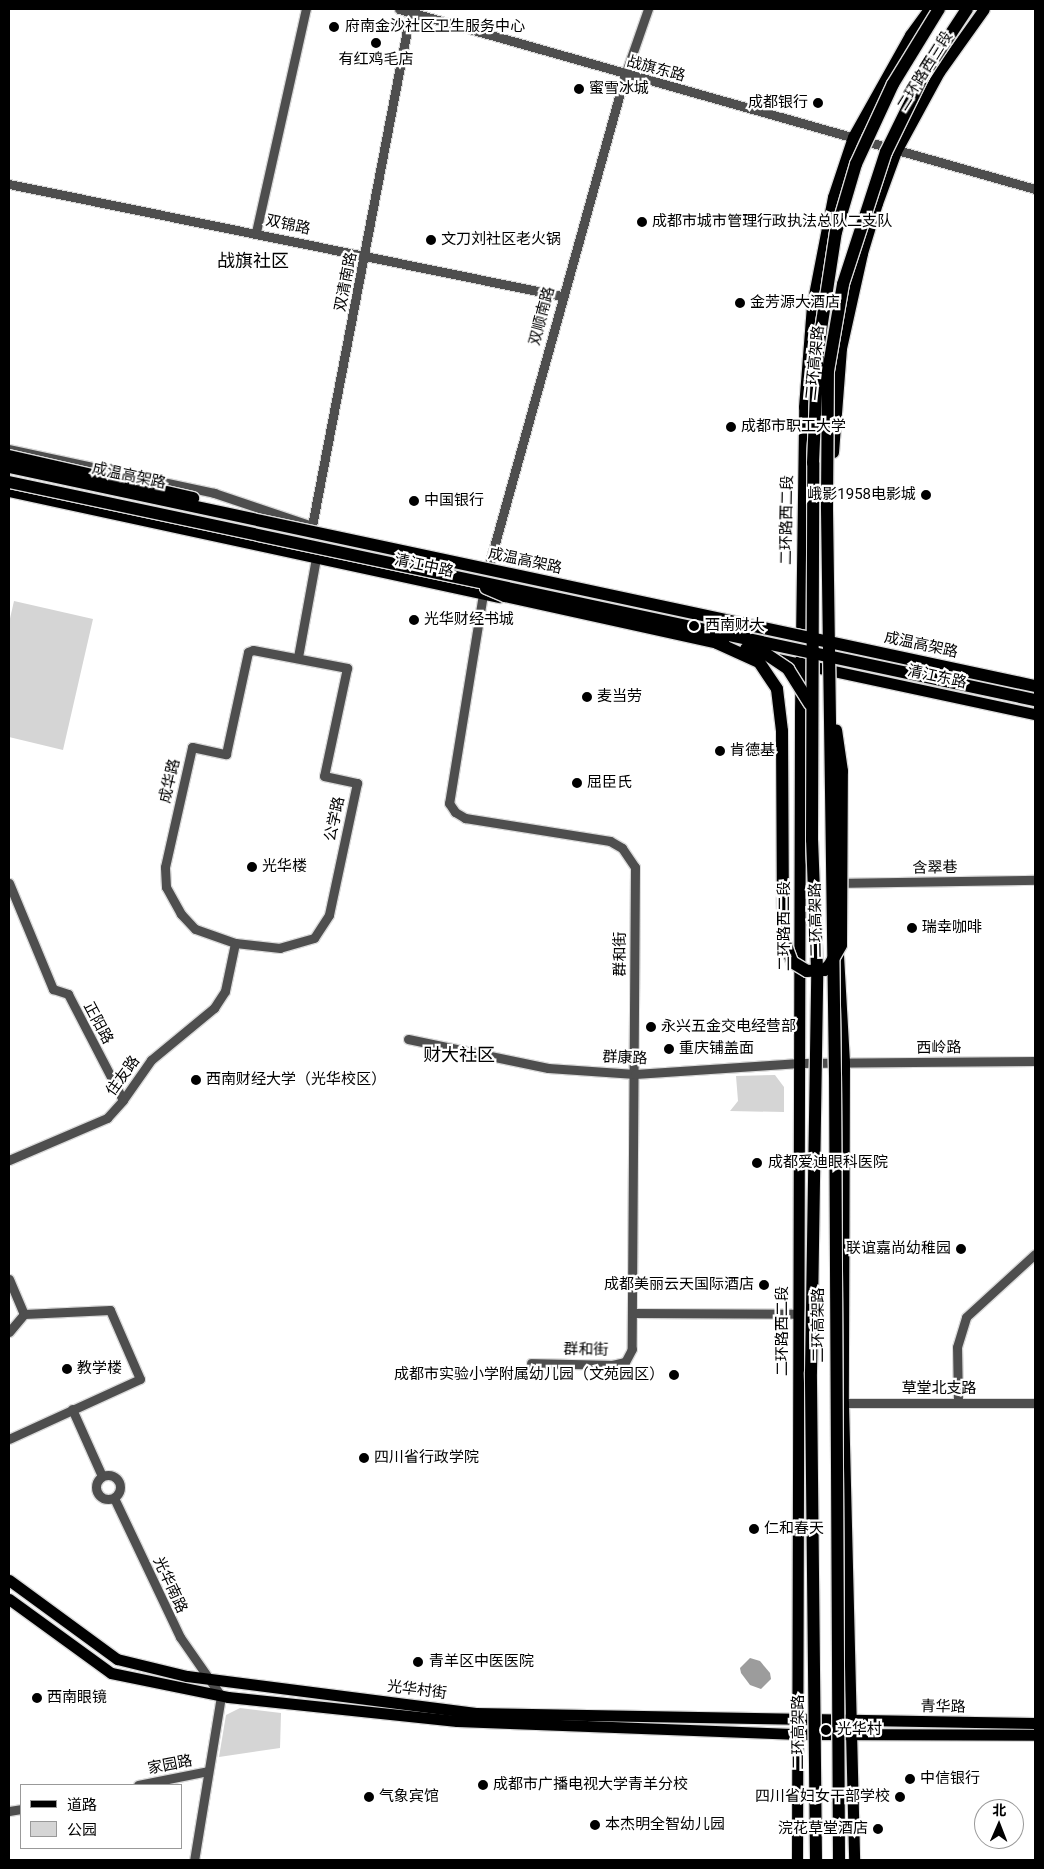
<!DOCTYPE html>
<meta charset="utf-8">
<style>
body{margin:0}
#map{position:relative;width:1044px;height:1869px;overflow:hidden;background:#fff;font-family:Roboto,"Noto Sans SC",sans-serif}
div>[style]{position:absolute}
.green>*{inset:0;background:#d5d5d5}
.water>*{inset:0;background:#9c9c9c}
.roads{filter:drop-shadow(1px 0 #dbdbdb) drop-shadow(-1px 0 #dbdbdb) drop-shadow(0 1px #dbdbdb) drop-shadow(0 -1px #dbdbdb)}
.minor>*{height:9px;margin:-4.5px;padding:0 4.5px;transform-origin:4.5px;border-radius:4.5px;background:#4e4e4e}
.minor>.ring{margin:-4.5px;padding:0;box-sizing:content-box;background:none;border:9px solid #4e4e4e;border-radius:50%}
.major>*{height:11px;margin:-5.5px;padding:0 5.5px;transform-origin:5.5px;border-radius:5.5px;background:#000}
.bridges{filter:drop-shadow(1px 0 #dbdbdb) drop-shadow(-1px 0 #dbdbdb) drop-shadow(0 1px #dbdbdb) drop-shadow(0 -1px #dbdbdb)}
.highway-bridge>*{height:12px;margin:-6px;padding:0 6px;transform-origin:6px;border-radius:6px;background:#000}
.dots>*{width:14px;height:14px;translate:-50% -50%;box-sizing:border-box;border:2px solid #fff;border-radius:50%}
span{translate:-50% -50%;white-space:nowrap;text-align:center;line-height:1.15;-webkit-text-stroke:4.5px #fff;paint-order:stroke}
.poi-label{font-size:15px;color:#000}
.left{translate:0 -50%;text-align:left}
.right{translate:-100% -50%;text-align:right}
.street-label{font-size:15px;color:#000}
.quarter-label{font-size:18px;color:#000}
.frame{position:absolute;inset:0;border:10px solid #000;pointer-events:none}
.legend{position:absolute;left:20px;top:1784px;width:162px;height:65px;box-sizing:border-box;background:#fff;border:1px solid #999;margin:0;padding:6px 9px;list-style:none;font-size:15px;color:#000}
.legend li{display:flex;align-items:center;gap:10px;height:25px}
.legend b{width:25px;border:1px solid #999}
.north{position:absolute;left:974px;top:1799px;width:50px;height:50px;box-sizing:border-box;background:#fff;border:1px solid #999;border-radius:50%;rotate:1deg;font-size:14px;font-weight:700;line-height:20px;text-align:center;color:#000}
.north::after{content:'';display:block;margin:auto;width:18px;height:22px;background:#000;clip-path:polygon(50% 0,100% 100%,50% 72%,0 100%)}
</style>
<div id="map">
<div class="green">
<div style="clip-path:polygon(14px 601px,93px 619px,63px 750px,9px 737px,9px 623px)"></div>
<div style="clip-path:polygon(775px 1075px,784px 1087px,784px 1112px,730px 1111px,738px 1101px,736px 1076px)"></div>
<div style="clip-path:polygon(240px 1708px,281px 1713px,280px 1748px,219px 1757px,226px 1715px)"></div>
</div>
<div class="water">
<div style="clip-path:polygon(750px 1658px,760px 1661px,770px 1673px,771px 1679px,761px 1689px,750px 1685px,741px 1673px,740px 1668px)"></div>
</div>
<div class="roads">
<div class="minor">
<div style="left:399px;top:9px;width:661px;rotate:15.8deg"></div>
<div style="left:9px;top:184px;width:564px;rotate:11.45deg"></div>
<div style="left:256px;top:232px;width:229px;rotate:-77.4deg"></div>
<div style="left:9px;top:449px;width:210px;rotate:12.1deg"></div>
<div style="left:214px;top:493px;width:103px;rotate:18.6deg"></div>
<div style="left:489px;top:565px;width:509px;rotate:-74.49deg"></div>
<div style="left:625px;top:75px;width:70px;rotate:-70.8deg"></div>
<div style="left:483px;top:594px;width:212px;rotate:99.2deg"></div>
<div style="left:449px;top:803px;width:11px;rotate:56deg"></div>
<div style="left:455px;top:812px;width:12px;rotate:31deg"></div>
<div style="left:465px;top:818px;width:147px;rotate:9deg"></div>
<div style="left:610px;top:841px;width:14px;rotate:30deg"></div>
<div style="left:622px;top:848px;width:23px;rotate:56deg"></div>
<div style="left:635px;top:867px;width:482px;rotate:90.4deg"></div>
<div style="left:632px;top:1349px;width:15px;rotate:118deg"></div>
<div style="left:625px;top:1362px;width:13px;rotate:167deg"></div>
<div style="left:612px;top:1365px;width:81px;rotate:-178.6deg"></div>
<div style="left:253px;top:650px;width:96px;rotate:10.8deg"></div>
<div style="left:347px;top:668px;width:110px;rotate:102deg"></div>
<div style="left:324px;top:776px;width:34px;rotate:12deg"></div>
<div style="left:357px;top:783px;width:135px;rotate:102deg"></div>
<div style="left:329px;top:915px;width:27px;rotate:123deg"></div>
<div style="left:314px;top:938px;width:35px;rotate:164deg"></div>
<div style="left:280px;top:948px;width:45px;rotate:-173.7deg"></div>
<div style="left:235px;top:943px;width:42px;rotate:-160.7deg"></div>
<div style="left:195px;top:929px;width:21px;rotate:-133deg"></div>
<div style="left:181px;top:914px;width:31px;rotate:-119deg"></div>
<div style="left:166px;top:887px;width:20px;rotate:-93deg"></div>
<div style="left:165px;top:867px;width:123px;rotate:-77.3deg"></div>
<div style="left:192px;top:747px;width:35px;rotate:12deg"></div>
<div style="left:226px;top:754px;width:104px;rotate:-77.8deg"></div>
<div style="left:248px;top:652px;width:5px;rotate:-22deg"></div>
<div style="left:298px;top:657px;width:101px;rotate:-79.7deg"></div>
<div style="left:316px;top:558px;width:32px;rotate:-97deg"></div>
<div style="left:312px;top:526px;width:526px;rotate:-79.16deg"></div>
<div style="left:9px;top:883px;width:115px;rotate:67.5deg"></div>
<div style="left:53px;top:989px;width:16px;rotate:18deg"></div>
<div style="left:68px;top:994px;width:119px;rotate:62.6deg"></div>
<div style="left:838px;top:883px;width:197px;rotate:-0.9deg"></div>
<div style="left:408px;top:1039px;width:143px;rotate:11.7deg"></div>
<div style="left:548px;top:1068px;width:87px;rotate:3.9deg"></div>
<div style="left:635px;top:1074px;width:165px;rotate:-3.8deg"></div>
<div style="left:800px;top:1063px;width:235px;rotate:-0.5deg"></div>
<div style="left:9px;top:1160px;width:107px;rotate:-23.2deg"></div>
<div style="left:107px;top:1118px;width:24px;rotate:-48deg"></div>
<div style="left:123px;top:1100px;width:49px;rotate:-55deg"></div>
<div style="left:151px;top:1060px;width:82px;rotate:-39.5deg"></div>
<div style="left:214px;top:1008px;width:20px;rotate:-57deg"></div>
<div style="left:225px;top:991px;width:49px;rotate:-78.2deg"></div>
<div style="left:9px;top:1279px;width:38px;rotate:67deg"></div>
<div style="left:632px;top:1313px;width:167px;rotate:0.3deg"></div>
<div style="left:9px;top:1332px;width:23px;rotate:-50deg"></div>
<div style="left:24px;top:1314px;width:86px;rotate:-2.7deg"></div>
<div style="left:110px;top:1310px;width:75px;rotate:66.5deg"></div>
<div style="left:140px;top:1379px;width:144px;rotate:155.4deg"></div>
<div style="left:958px;top:1402px;width:55px;rotate:-91deg"></div>
<div style="left:957px;top:1347px;width:31px;rotate:-73deg"></div>
<div style="left:966px;top:1317px;width:93px;rotate:-42.4deg"></div>
<div style="left:843px;top:1403px;width:192px"></div>
<div style="left:72px;top:1409px;width:73px;rotate:65.9deg"></div>
<div class="ring" style="left:96px;top:1475px;width:15px;height:15px"></div>
<div style="left:114px;top:1498px;width:154px;rotate:64.6deg"></div>
<div style="left:180px;top:1637px;width:72px;rotate:55.2deg"></div>
<div style="left:221px;top:1696px;width:166px;rotate:99.3deg"></div>
<div style="left:138px;top:1785px;width:71px;rotate:-11.3deg"></div>
<div style="left:9px;top:1811px;width:12px;rotate:-9deg"></div>
</div>
<div class="major">
<div style="left:833px;top:452px;width:104px;rotate:-85.6deg"></div>
<div style="left:841px;top:348px;width:97px;rotate:-77.5deg"></div>
<div style="left:862px;top:253px;width:52px;rotate:-73.3deg"></div>
<div style="left:877px;top:203px;width:55px;rotate:-69.9deg"></div>
<div style="left:896px;top:151px;width:90px;rotate:-61.4deg"></div>
<div style="left:939px;top:72px;width:77px;rotate:-54.5deg"></div>
<div style="left:9px;top:491px;width:501px;rotate:12.21deg"></div>
<div style="left:773px;top:658px;width:268px;rotate:12.1deg"></div>
<div style="left:838px;top:955px;width:108px;rotate:86.8deg"></div>
<div style="left:844px;top:1063px;width:340px;rotate:90.2deg"></div>
<div style="left:843px;top:1403px;width:457px;rotate:88.6deg"></div>
<div style="left:9px;top:1580px;width:134px;rotate:36.2deg"></div>
<div style="left:117px;top:1659px;width:72px;rotate:13.7deg"></div>
<div style="left:187px;top:1676px;width:291px;rotate:7.3deg"></div>
<div style="left:476px;top:1713px;width:559px;rotate:1.02deg"></div>
<div style="left:9px;top:1599px;width:126px;rotate:36deg"></div>
<div style="left:111px;top:1673px;width:119px;rotate:11.6deg"></div>
<div style="left:228px;top:1697px;width:230px;rotate:6deg"></div>
<div style="left:457px;top:1721px;width:342px;rotate:2.2deg"></div>
<div style="left:799px;top:1734px;width:236px;rotate:0.2deg"></div>
<div style="left:797px;top:1860px;width:1148px;rotate:-89.85deg"></div>
<div style="left:800px;top:712px;width:305px;rotate:-89.2deg"></div>
<div style="left:804px;top:407px;width:102px;rotate:-85.5deg"></div>
<div style="left:812px;top:305px;width:110px;rotate:-79deg"></div>
<div style="left:833px;top:197px;width:63px;rotate:-71.6deg"></div>
<div style="left:853px;top:137px;width:117px;rotate:-60.8deg"></div>
<div style="left:910px;top:35px;width:32px;rotate:-54deg"></div>
</div>
</div>
<div class="bridges">
<div class="highway-bridge">
<div style="left:9px;top:456px;width:189px;rotate:12.9deg"></div>
<div style="left:9px;top:467px;width:1049px;rotate:12.05deg"></div>
<div style="left:9px;top:482px;width:1049px;rotate:12deg"></div>
<div style="left:486px;top:588px;width:21px;rotate:23deg"></div>
<div style="left:505px;top:596px;width:224px;rotate:12.4deg"></div>
<div style="left:717px;top:643px;width:46px;rotate:24.3deg"></div>
<div style="left:759px;top:662px;width:32px;rotate:56deg"></div>
<div style="left:777px;top:689px;width:42px;rotate:83.2deg"></div>
<div style="left:782px;top:731px;width:206px;rotate:89.7deg"></div>
<div style="left:783px;top:937px;width:27px;rotate:70deg"></div>
<div style="left:792px;top:962px;width:17px;rotate:31deg"></div>
<div style="left:807px;top:971px;width:17px;rotate:-3deg"></div>
<div style="left:824px;top:970px;width:6px;rotate:-39deg"></div>
<div style="left:829px;top:966px;width:24px;rotate:-60deg"></div>
<div style="left:841px;top:945px;width:174px;rotate:-89.7deg"></div>
<div style="left:842px;top:771px;width:41px;rotate:-98.3deg"></div>
<div style="left:746px;top:649px;width:21px;rotate:14deg"></div>
<div style="left:766px;top:654px;width:27px;rotate:34deg"></div>
<div style="left:788px;top:669px;width:41px;rotate:57.8deg"></div>
<div style="left:816px;top:1860px;width:488px;rotate:-90.6deg"></div>
<div style="left:811px;top:1372px;width:403px;rotate:-89.1deg"></div>
<div style="left:817px;top:969px;width:129px;rotate:-92.2deg"></div>
<div style="left:812px;top:840px;width:377px;rotate:-89.8deg"></div>
<div style="left:813px;top:463px;width:114px;rotate:-87.5deg"></div>
<div style="left:818px;top:349px;width:118px;rotate:-81.3deg"></div>
<div style="left:836px;top:232px;width:71px;rotate:-73.6deg"></div>
<div style="left:856px;top:164px;width:88px;rotate:-65.2deg"></div>
<div style="left:893px;top:84px;width:88px;rotate:-58.5deg"></div>
<div style="left:839px;top:1860px;width:785px;rotate:-90.29deg"></div>
<div style="left:835px;top:1075px;width:569px;rotate:-90.81deg"></div>
<div style="left:827px;top:506px;width:135px;rotate:-89.6deg"></div>
<div style="left:828px;top:371px;width:88px;rotate:-80.2deg"></div>
<div style="left:843px;top:284px;width:139px;rotate:-72deg"></div>
<div style="left:886px;top:152px;width:85px;rotate:-64deg"></div>
<div style="left:923px;top:76px;width:80px;rotate:-56.7deg"></div>
</div>
</div>
<div class="dots">
<div style="left:334px;top:27px;background:#000"></div>
<div style="left:376px;top:43px;background:#000"></div>
<div style="left:579px;top:89px;background:#000"></div>
<div style="left:818px;top:103px;background:#000"></div>
<div style="left:642px;top:222px;background:#000"></div>
<div style="left:431px;top:240px;background:#000"></div>
<div style="left:740px;top:303px;background:#000"></div>
<div style="left:731px;top:427px;background:#000"></div>
<div style="left:926px;top:495px;background:#000"></div>
<div style="left:414px;top:501px;background:#000"></div>
<div style="left:414px;top:620px;background:#000"></div>
<div style="left:694px;top:626px;background:#000"></div>
<div style="left:587px;top:697px;background:#000"></div>
<div style="left:720px;top:751px;background:#000"></div>
<div style="left:577px;top:783px;background:#000"></div>
<div style="left:252px;top:867px;background:#000"></div>
<div style="left:912px;top:928px;background:#000"></div>
<div style="left:651px;top:1027px;background:#000"></div>
<div style="left:669px;top:1049px;background:#000"></div>
<div style="left:196px;top:1080px;background:#000"></div>
<div style="left:757px;top:1163px;background:#000"></div>
<div style="left:961px;top:1249px;background:#000"></div>
<div style="left:764px;top:1285px;background:#000"></div>
<div style="left:67px;top:1369px;background:#000"></div>
<div style="left:674px;top:1375px;background:#000"></div>
<div style="left:364px;top:1458px;background:#000"></div>
<div style="left:754px;top:1529px;background:#000"></div>
<div style="left:418px;top:1662px;background:#000"></div>
<div style="left:37px;top:1698px;background:#000"></div>
<div style="left:826px;top:1730px;background:#000"></div>
<div style="left:910px;top:1779px;background:#000"></div>
<div style="left:483px;top:1785px;background:#000"></div>
<div style="left:369px;top:1797px;background:#000"></div>
<div style="left:900px;top:1797px;background:#000"></div>
<div style="left:595px;top:1825px;background:#000"></div>
<div style="left:878px;top:1829px;background:#000"></div>
</div>
<div class="poi-label">
<span class="left" style="left:345px;top:27px">府南金沙社区卫生服务中心</span>
<span style="left:376px;top:60px">有红鸡毛店</span>
<span class="left" style="left:589px;top:89px">蜜雪冰城</span>
<span class="right" style="left:808px;top:103px">成都银行</span>
<span class="left" style="left:652px;top:222px">成都市城市管理行政执法总队二支队</span>
<span class="left" style="left:441px;top:240px">文刀刘社区老火锅</span>
<span class="left" style="left:750px;top:303px">金芳源大酒店</span>
<span class="left" style="left:741px;top:427px">成都市职工大学</span>
<span class="right" style="left:916px;top:495px">峨影1958电影城</span>
<span class="left" style="left:424px;top:501px">中国银行</span>
<span class="left" style="left:424px;top:620px">光华财经书城</span>
<span class="left" style="left:705px;top:626px">西南财大</span>
<span class="left" style="left:597px;top:697px">麦当劳</span>
<span class="left" style="left:730px;top:751px">肯德基</span>
<span class="left" style="left:587px;top:783px">屈臣氏</span>
<span class="left" style="left:262px;top:867px">光华楼</span>
<span class="left" style="left:922px;top:928px">瑞幸咖啡</span>
<span class="left" style="left:661px;top:1027px">永兴五金交电经营部</span>
<span class="left" style="left:679px;top:1049px">重庆铺盖面</span>
<span class="left" style="left:206px;top:1080px">西南财经大学（光华校区）</span>
<span class="left" style="left:768px;top:1163px">成都爱迪眼科医院</span>
<span class="right" style="left:951px;top:1249px">联谊嘉尚幼稚园</span>
<span class="right" style="left:754px;top:1285px">成都美丽云天国际酒店</span>
<span class="left" style="left:77px;top:1369px">教学楼</span>
<span class="right" style="left:664px;top:1375px">成都市实验小学附属幼儿园（文苑园区）</span>
<span class="left" style="left:374px;top:1458px">四川省行政学院</span>
<span class="left" style="left:764px;top:1529px">仁和春天</span>
<span class="left" style="left:429px;top:1662px">青羊区中医医院</span>
<span class="left" style="left:47px;top:1698px">西南眼镜</span>
<span class="left" style="left:837px;top:1730px">光华村</span>
<span class="left" style="left:920px;top:1779px">中信银行</span>
<span class="left" style="left:493px;top:1785px">成都市广播电视大学青羊分校</span>
<span class="left" style="left:379px;top:1797px">气象宾馆</span>
<span class="right" style="left:890px;top:1797px">四川省妇女干部学校</span>
<span class="left" style="left:605px;top:1825px">本杰明全智幼儿园</span>
<span class="right" style="left:868px;top:1829px">浣花草堂酒店</span>
</div>
<div class="street-label">
<span style="left:656px;top:69px;rotate:15deg">战旗东路</span>
<span style="left:925px;top:71px;rotate:-58deg">二环路西三段</span>
<span style="left:288px;top:225px;rotate:12deg">双锦路</span>
<span style="left:346px;top:282px;rotate:-79deg">双清南路</span>
<span style="left:542px;top:316px;rotate:-75deg">双顺南路</span>
<span style="left:815px;top:363px;rotate:-84deg">二环高架路</span>
<span style="left:129px;top:476px;rotate:12deg">成温高架路</span>
<span style="left:787px;top:520px;rotate:-89deg">二环路西二段</span>
<span style="left:525px;top:561px;rotate:12deg">成温高架路</span>
<span style="left:424px;top:566px;rotate:12deg">清江中路</span>
<span style="left:921px;top:645px;rotate:12deg">成温高架路</span>
<span style="left:937px;top:677px;rotate:12deg">清江东路</span>
<span style="left:170px;top:781px;rotate:-77deg">成华路</span>
<span style="left:335px;top:819px;rotate:-78deg">公学路</span>
<span style="left:935px;top:868px;rotate:-1deg">含翠巷</span>
<span style="left:816px;top:920px;rotate:-91deg">二环高架路</span>
<span style="left:785px;top:926px;rotate:-90deg">二环路西二段</span>
<span style="left:621px;top:954px;rotate:-90deg">群和街</span>
<span style="left:98px;top:1023px;rotate:62deg">正阳路</span>
<span style="left:939px;top:1048px;rotate:-1deg">西岭路</span>
<span style="left:625px;top:1058px;rotate:2deg">群康路</span>
<span style="left:123px;top:1076px;rotate:-54deg">住友路</span>
<span style="left:819px;top:1325px;rotate:-90deg">二环高架路</span>
<span style="left:783px;top:1331px;rotate:-90deg">二环路西二段</span>
<span style="left:586px;top:1350px;rotate:1deg">群和街</span>
<span style="left:939px;top:1389px">草堂北支路</span>
<span style="left:170px;top:1585px;rotate:65deg">光华南路</span>
<span style="left:417px;top:1690px;rotate:7deg">光华村街</span>
<span style="left:943px;top:1707px;rotate:1deg">青华路</span>
<span style="left:799px;top:1732px;rotate:-90deg">二环高架路</span>
<span style="left:170px;top:1765px;rotate:-11deg">家园路</span>
</div>
<div class="quarter-label">
<span style="left:253px;top:261px">战旗社区</span>
<span style="left:459px;top:1055px">财大社区</span>
</div>
<div class="frame"></div>
<ul class="legend">
<li><b style="height:6px;background:#000"></b>道路</li>
<li><b style="height:14px;background:#d5d5d5"></b>公园</li>
</ul>
<div class="north">北</div>
</div>
